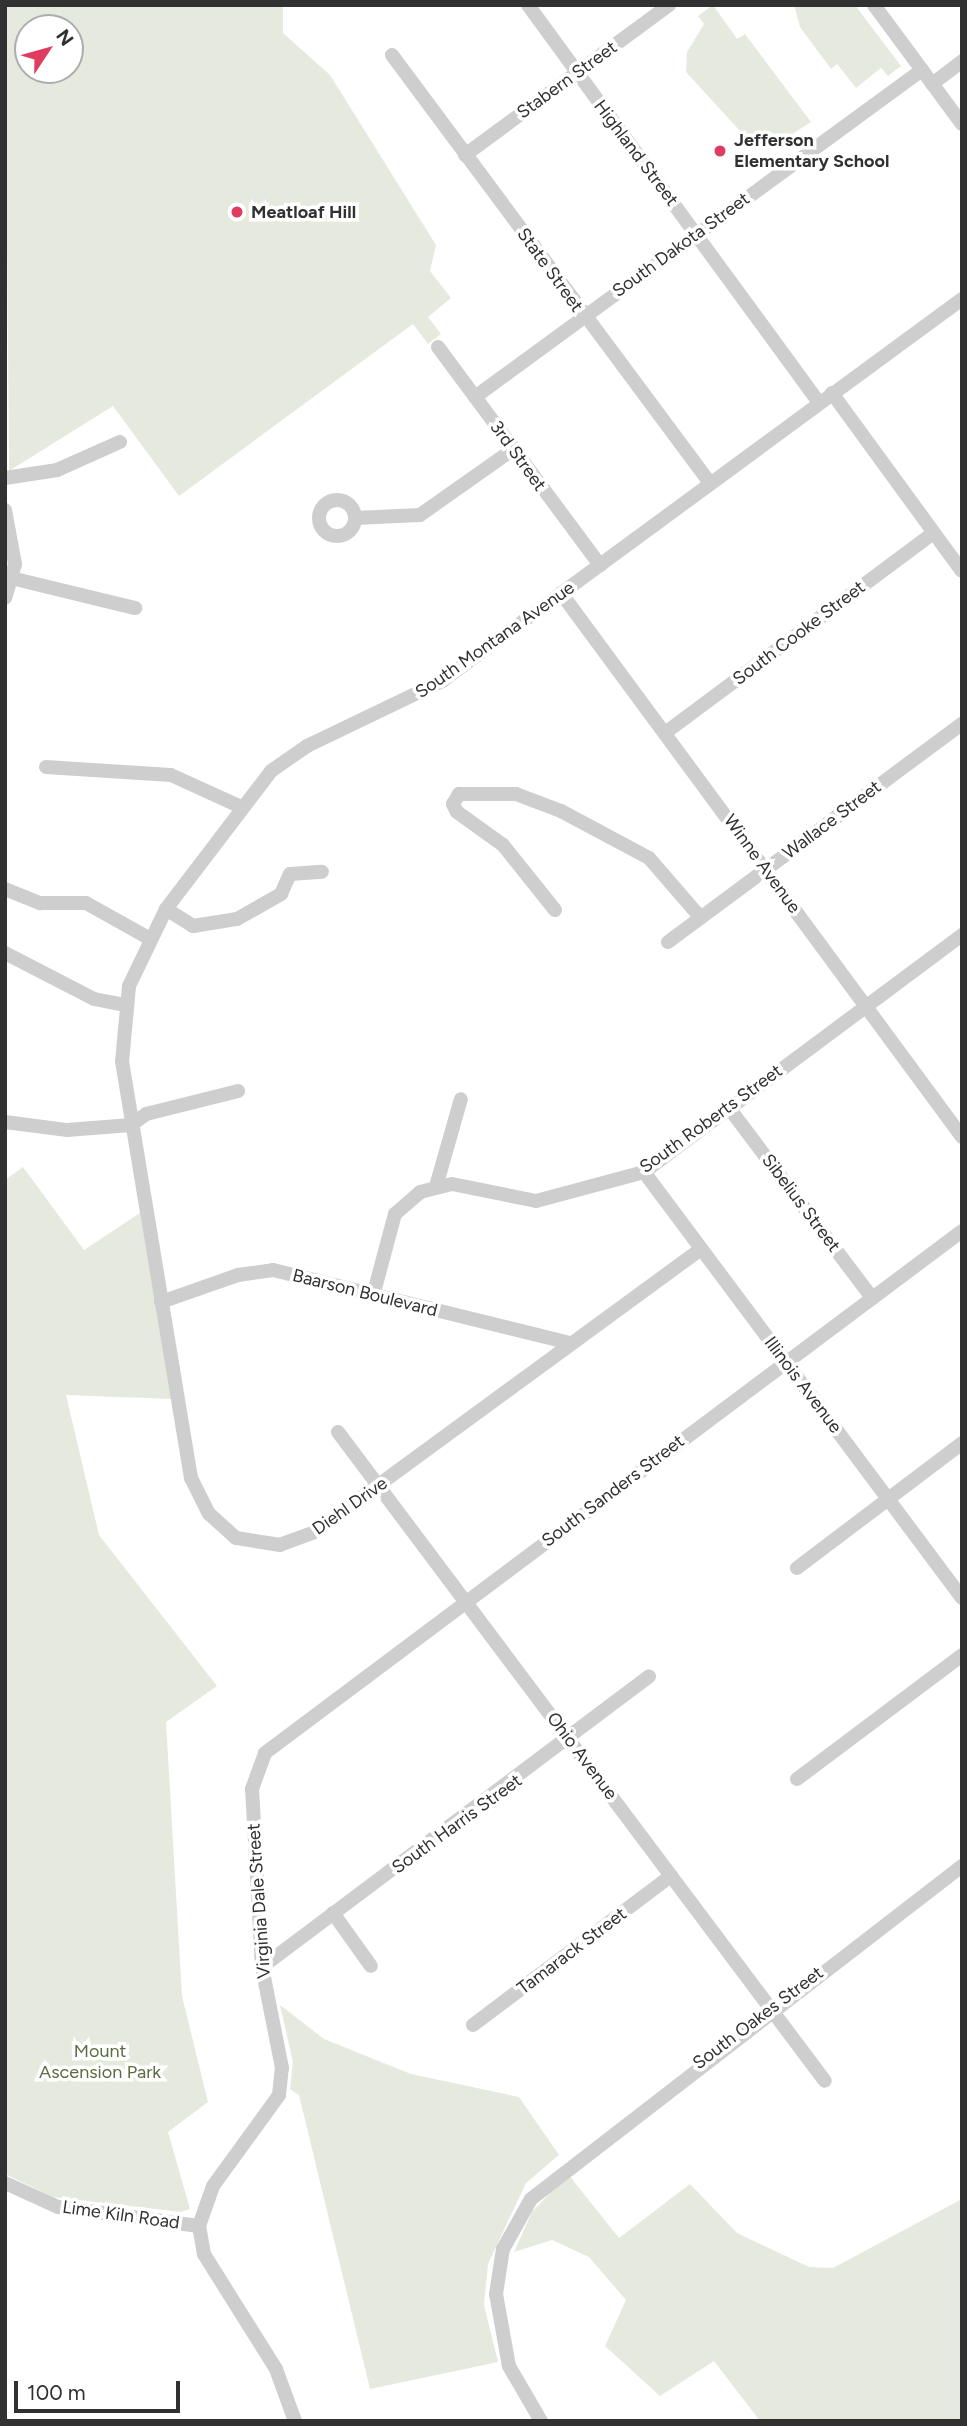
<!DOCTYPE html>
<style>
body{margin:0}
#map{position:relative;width:967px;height:2426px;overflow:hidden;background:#fff;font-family:Figtree,sans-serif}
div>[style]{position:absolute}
.green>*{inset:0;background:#e6eade}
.minor>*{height:14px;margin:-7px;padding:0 7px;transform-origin:7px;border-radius:7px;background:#cecece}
.minor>.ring{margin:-7px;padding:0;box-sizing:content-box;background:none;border:14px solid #cecece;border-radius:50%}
.dots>*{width:19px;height:19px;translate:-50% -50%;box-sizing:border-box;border:4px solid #fff;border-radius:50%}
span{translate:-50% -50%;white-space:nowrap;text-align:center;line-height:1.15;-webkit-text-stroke:7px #fff;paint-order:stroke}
.street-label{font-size:18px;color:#313131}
.poi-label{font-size:18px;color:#313131;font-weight:700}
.left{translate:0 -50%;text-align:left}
.park-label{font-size:18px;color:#5b6c40}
.frame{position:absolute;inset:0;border:7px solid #313131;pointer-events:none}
.north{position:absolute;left:14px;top:14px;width:70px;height:70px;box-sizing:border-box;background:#fff;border:2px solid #adadad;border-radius:50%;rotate:54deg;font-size:19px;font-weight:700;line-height:28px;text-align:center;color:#313131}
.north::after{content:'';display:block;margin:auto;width:24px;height:32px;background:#e03c60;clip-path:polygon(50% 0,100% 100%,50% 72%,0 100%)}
.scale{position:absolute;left:14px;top:2381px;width:166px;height:32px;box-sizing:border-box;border:4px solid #313131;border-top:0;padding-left:9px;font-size:21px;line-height:24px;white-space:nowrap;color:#313131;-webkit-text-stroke:5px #fff;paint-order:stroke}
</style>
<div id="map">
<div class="green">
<div style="clip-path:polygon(evenodd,5px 5px,283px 5px,283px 33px,330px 75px,436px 245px,430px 271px,451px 298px,428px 317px,441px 334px,428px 344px,413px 324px,179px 496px,113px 406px,9px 471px,5px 5px,28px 28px,70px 28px,70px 70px,28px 70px,28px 28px)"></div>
<div style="clip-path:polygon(713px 5px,737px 39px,745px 34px,811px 122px,789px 136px,752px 144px,686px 72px,687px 52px,704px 24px,698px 16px)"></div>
<div style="clip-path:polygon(794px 5px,855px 5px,901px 66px,888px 76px,881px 68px,856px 88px,837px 64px,831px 69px,800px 27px)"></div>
<div style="clip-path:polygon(23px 1167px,84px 1250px,140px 1213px,172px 1399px,66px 1395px,99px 1535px,217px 1686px,166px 1722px,182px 1996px,208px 2102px,168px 2132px,190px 2209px,181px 2212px,53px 2197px,5px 2174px,5px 1180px)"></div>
<div style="clip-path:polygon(280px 2005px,324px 2039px,411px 2074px,519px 2097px,559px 2155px,526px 2183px,488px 2264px,484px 2305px,498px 2362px,370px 2389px,299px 2095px,290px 2089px,293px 2062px)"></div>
<div style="clip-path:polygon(568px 2174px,619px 2238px,690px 2184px,737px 2233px,809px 2267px,833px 2268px,962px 2199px,962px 2421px,760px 2421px,714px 2361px,660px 2396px,605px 2346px,626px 2300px,589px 2257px,552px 2240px,514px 2252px,532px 2212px)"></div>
</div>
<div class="minor">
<div style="left:528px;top:5px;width:492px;rotate:53.8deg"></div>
<div style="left:874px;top:5px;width:148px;rotate:53.5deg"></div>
<div style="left:392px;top:55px;width:533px;rotate:53.39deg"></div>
<div style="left:932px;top:84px;width:38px;rotate:-37deg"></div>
<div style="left:465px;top:155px;width:253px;rotate:-36.3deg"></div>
<div style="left:438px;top:347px;width:272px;rotate:53.4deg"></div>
<div style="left:832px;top:393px;width:220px;rotate:53.9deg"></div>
<div style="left:475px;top:397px;width:554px;rotate:-36.19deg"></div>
<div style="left:5px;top:478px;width:53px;rotate:-8.7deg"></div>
<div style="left:57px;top:470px;width:69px;rotate:-24deg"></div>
<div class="ring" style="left:319px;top:500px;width:22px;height:22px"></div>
<div style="left:5px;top:510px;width:55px;rotate:79.5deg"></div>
<div style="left:15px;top:564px;width:35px;rotate:106deg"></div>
<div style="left:355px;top:518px;width:65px;rotate:-2.6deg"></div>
<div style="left:420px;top:515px;width:113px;rotate:-35.2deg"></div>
<div style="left:11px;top:578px;width:128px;rotate:13.6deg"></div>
<div style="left:561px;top:593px;width:676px;rotate:53.6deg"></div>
<div style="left:665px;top:733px;width:334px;rotate:-36.7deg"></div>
<div style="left:46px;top:767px;width:125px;rotate:3.7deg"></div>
<div style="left:171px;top:775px;width:75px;rotate:24.5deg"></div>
<div style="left:5px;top:889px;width:38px;rotate:22deg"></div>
<div style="left:40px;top:903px;width:46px"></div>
<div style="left:86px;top:903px;width:72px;rotate:29.1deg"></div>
<div style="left:166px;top:909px;width:32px;rotate:32deg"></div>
<div style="left:193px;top:926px;width:45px;rotate:-9deg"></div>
<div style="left:237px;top:919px;width:51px;rotate:-29.6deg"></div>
<div style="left:281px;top:894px;width:22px;rotate:-66deg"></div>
<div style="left:290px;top:874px;width:32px;rotate:-4deg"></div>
<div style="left:555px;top:910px;width:83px;rotate:-128.7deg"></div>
<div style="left:503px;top:845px;width:57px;rotate:-144.3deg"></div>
<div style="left:457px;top:812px;width:9px;rotate:-117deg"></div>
<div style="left:453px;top:804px;width:12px;rotate:-59deg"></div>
<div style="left:459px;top:794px;width:57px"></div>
<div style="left:516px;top:794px;width:48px;rotate:20.7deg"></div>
<div style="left:561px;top:811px;width:100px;rotate:28.1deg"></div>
<div style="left:649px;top:858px;width:79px;rotate:49.1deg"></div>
<div style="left:668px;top:942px;width:366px;rotate:-36.6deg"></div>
<div style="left:5px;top:953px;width:100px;rotate:27.3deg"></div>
<div style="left:94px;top:999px;width:31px;rotate:11deg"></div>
<div style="left:729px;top:1108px;width:238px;rotate:53deg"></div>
<div style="left:5px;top:1122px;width:63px;rotate:7.4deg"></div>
<div style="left:67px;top:1130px;width:64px;rotate:-4.5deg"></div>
<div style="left:131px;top:1125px;width:19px;rotate:-36deg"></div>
<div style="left:146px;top:1114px;width:95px;rotate:-14deg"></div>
<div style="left:644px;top:1172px;width:532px;rotate:53.26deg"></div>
<div style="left:437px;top:1183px;width:87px;rotate:-74.1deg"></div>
<div style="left:701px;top:1249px;width:479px;rotate:143.8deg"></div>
<div style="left:315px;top:1532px;width:37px;rotate:160deg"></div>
<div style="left:280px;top:1545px;width:45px;rotate:-171deg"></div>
<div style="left:236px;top:1538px;width:36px;rotate:-138deg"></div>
<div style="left:209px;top:1514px;width:40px;rotate:-116.6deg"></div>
<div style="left:191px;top:1478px;width:422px;rotate:-99.4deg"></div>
<div style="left:122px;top:1062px;width:76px;rotate:-84.7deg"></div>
<div style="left:129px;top:986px;width:85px;rotate:-64.3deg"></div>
<div style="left:166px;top:909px;width:173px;rotate:-52.7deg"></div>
<div style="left:271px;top:771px;width:44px;rotate:-34.8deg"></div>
<div style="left:307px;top:746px;width:150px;rotate:-25.7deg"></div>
<div style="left:442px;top:681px;width:645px;rotate:-36.3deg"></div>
<div style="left:373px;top:1296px;width:85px;rotate:-75deg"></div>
<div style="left:395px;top:1214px;width:33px;rotate:-41deg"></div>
<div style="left:420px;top:1192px;width:33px;rotate:-14deg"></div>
<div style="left:452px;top:1184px;width:86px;rotate:11.4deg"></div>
<div style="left:536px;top:1201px;width:112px;rotate:-15deg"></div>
<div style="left:644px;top:1172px;width:397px;rotate:-36.7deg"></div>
<div style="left:161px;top:1302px;width:82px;rotate:-19.3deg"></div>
<div style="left:238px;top:1275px;width:35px;rotate:-8deg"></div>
<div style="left:273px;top:1270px;width:307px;rotate:13.8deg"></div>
<div style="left:338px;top:1432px;width:811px;rotate:53.12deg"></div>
<div style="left:797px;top:1568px;width:207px;rotate:-37.1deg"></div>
<div style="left:797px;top:1779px;width:206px;rotate:-36.9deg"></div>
<div style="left:333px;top:1913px;width:65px;rotate:54.4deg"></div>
<div style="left:262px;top:1967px;width:484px;rotate:-36.9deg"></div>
<div style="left:473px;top:2025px;width:248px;rotate:-37deg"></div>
<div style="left:5px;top:2183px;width:58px;rotate:24.4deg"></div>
<div style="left:58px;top:2207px;width:142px;rotate:7.7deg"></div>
<div style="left:295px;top:2421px;width:55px;rotate:-110.1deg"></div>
<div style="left:276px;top:2369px;width:136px;rotate:-122.1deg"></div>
<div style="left:204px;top:2254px;width:28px;rotate:-100deg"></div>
<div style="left:199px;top:2226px;width:42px;rotate:-70.7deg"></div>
<div style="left:213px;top:2186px;width:112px;rotate:-54deg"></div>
<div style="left:279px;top:2095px;width:27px;rotate:-84deg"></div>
<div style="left:282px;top:2068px;width:103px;rotate:-101.2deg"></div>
<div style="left:262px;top:1967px;width:178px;rotate:-93.2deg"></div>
<div style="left:252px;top:1789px;width:38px;rotate:-70deg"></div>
<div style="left:265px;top:1753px;width:871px;rotate:-36.83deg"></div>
<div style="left:541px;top:2421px;width:64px;rotate:-120.2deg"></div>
<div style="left:509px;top:2366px;width:73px;rotate:-100.2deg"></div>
<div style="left:496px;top:2294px;width:46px;rotate:-81.2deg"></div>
<div style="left:503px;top:2249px;width:57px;rotate:-60.8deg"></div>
<div style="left:531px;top:2199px;width:545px;rotate:-37.69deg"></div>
</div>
<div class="dots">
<div style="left:720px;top:151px;background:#e03c60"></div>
<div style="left:237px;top:212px;background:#e03c60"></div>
</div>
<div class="street-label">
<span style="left:567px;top:80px;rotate:-36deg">Stabern Street</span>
<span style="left:636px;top:153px;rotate:53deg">Highland Street</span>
<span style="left:681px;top:245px;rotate:-36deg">South Dakota Street</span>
<span style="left:550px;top:270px;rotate:54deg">State Street</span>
<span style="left:518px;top:456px;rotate:54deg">3rd Street</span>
<span style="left:799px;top:633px;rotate:-37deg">South Cooke Street</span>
<span style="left:495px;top:640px;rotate:-35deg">South Montana Avenue</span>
<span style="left:832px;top:820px;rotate:-37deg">Wallace Street</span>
<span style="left:762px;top:864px;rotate:54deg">Winne Avenue</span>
<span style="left:711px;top:1119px;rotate:-36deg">South Roberts Street</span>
<span style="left:801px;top:1203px;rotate:53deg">Sibelius Street</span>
<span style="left:365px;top:1293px;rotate:14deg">Baarson Boulevard</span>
<span style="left:803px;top:1385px;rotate:53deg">Illinois Avenue</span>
<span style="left:613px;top:1491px;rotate:-37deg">South Sanders Street</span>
<span style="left:350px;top:1506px;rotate:-35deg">Diehl Drive</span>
<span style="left:582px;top:1756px;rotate:53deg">Ohio Avenue</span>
<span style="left:457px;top:1824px;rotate:-36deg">South Harris Street</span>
<span style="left:259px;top:1901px;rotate:-94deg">Virginia Dale Street</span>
<span style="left:572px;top:1951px;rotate:-37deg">Tamarack Street</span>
<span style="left:758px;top:2018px;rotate:-37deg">South Oakes Street</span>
<span style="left:121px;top:2215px;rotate:8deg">Lime Kiln Road</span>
</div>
<div class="poi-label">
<span class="left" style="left:734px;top:151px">Jefferson<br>Elementary School</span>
<span class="left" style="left:251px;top:212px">Meatloaf Hill</span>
</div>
<div class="park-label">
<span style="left:100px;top:2062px">Mount<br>Ascension Park</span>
</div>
<div class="frame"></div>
<div class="north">N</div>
<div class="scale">100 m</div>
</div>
